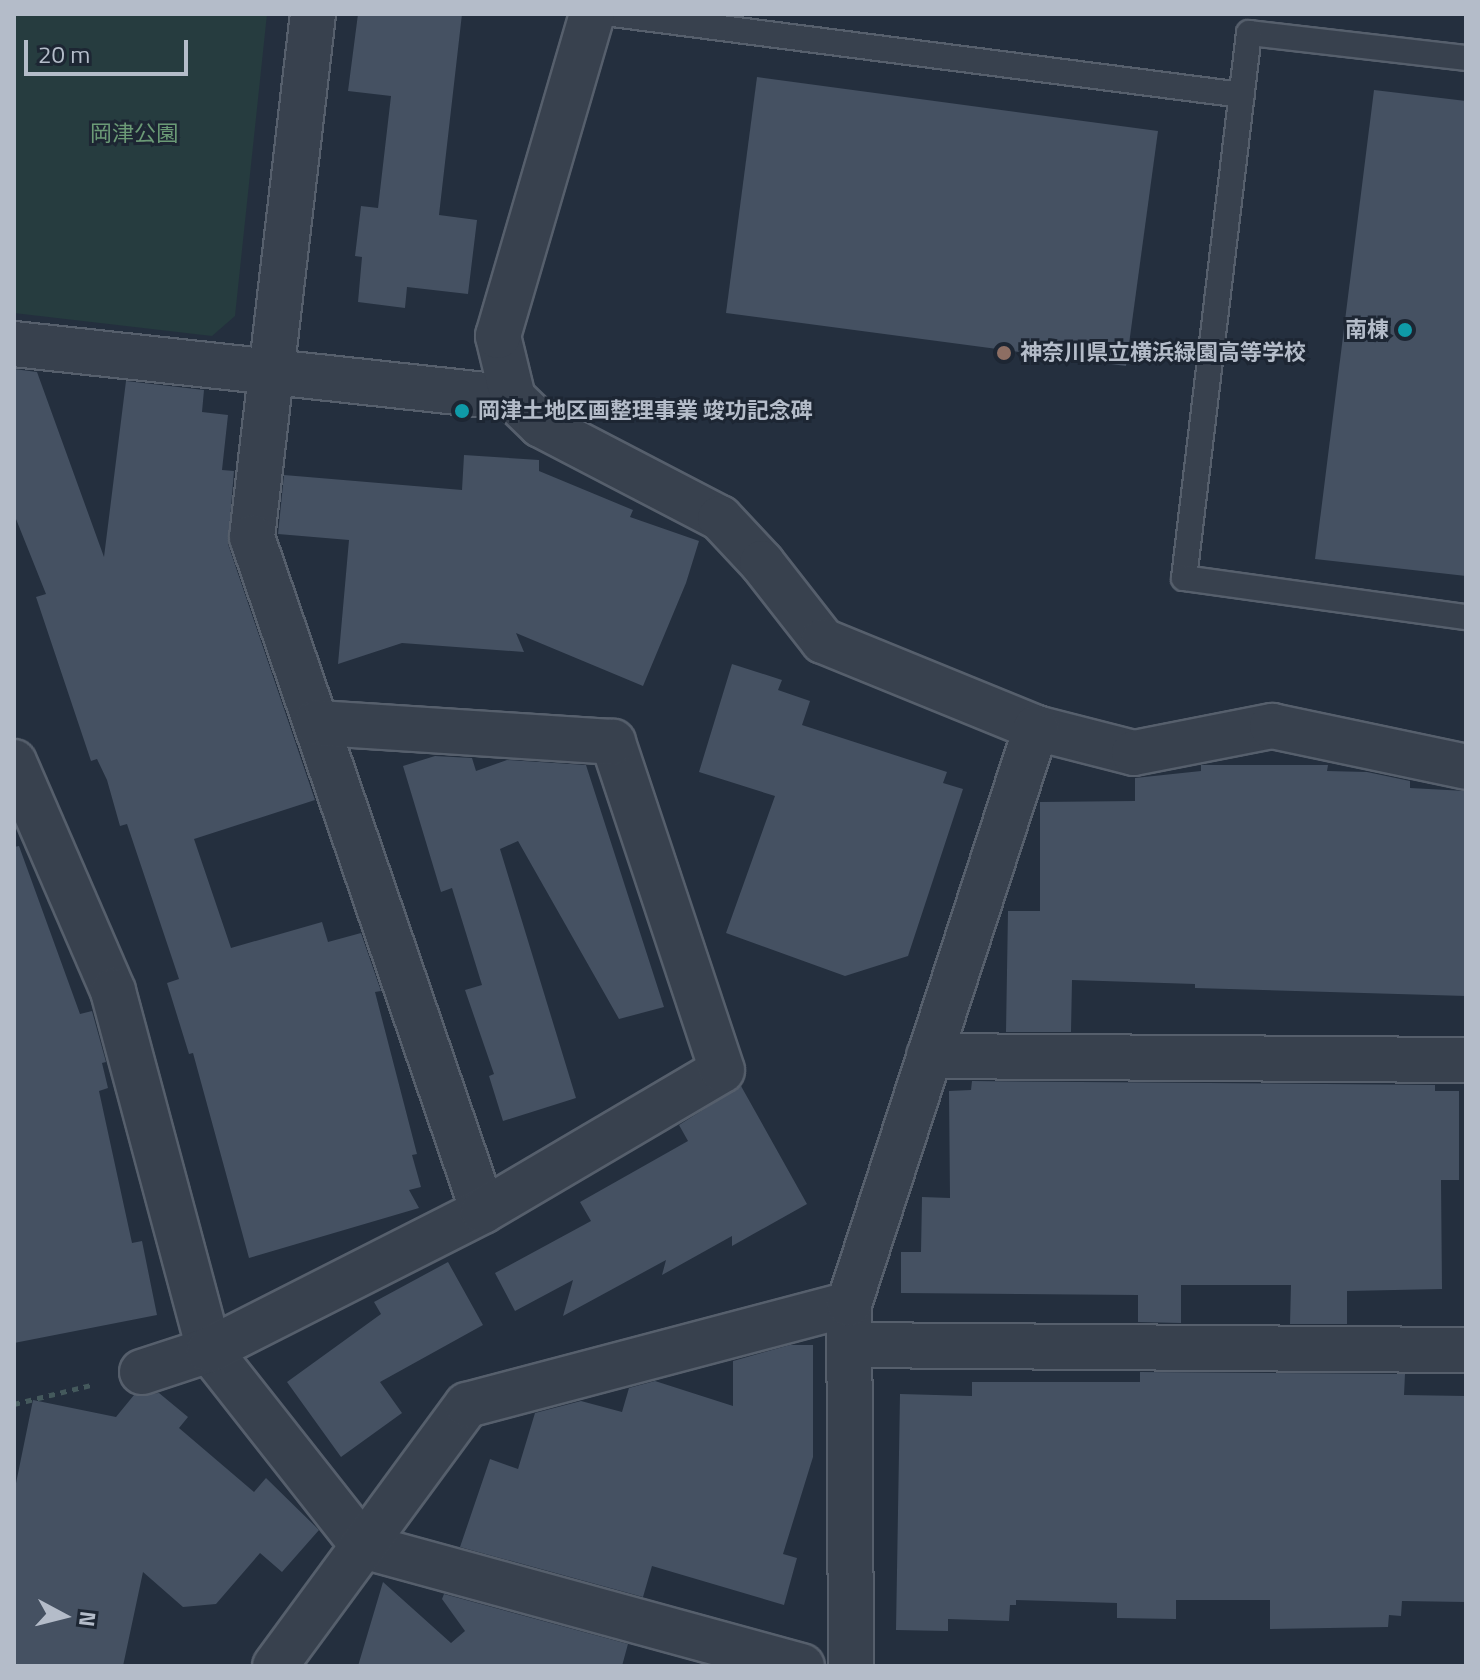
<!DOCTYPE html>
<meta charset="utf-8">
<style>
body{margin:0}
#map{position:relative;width:1480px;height:1680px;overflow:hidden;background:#242f3e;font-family:"Titillium Web","Noto Sans JP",sans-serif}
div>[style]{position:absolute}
.green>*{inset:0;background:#263c3f}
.building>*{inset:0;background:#455162}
.path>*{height:5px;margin-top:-2.5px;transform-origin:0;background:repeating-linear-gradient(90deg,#44595c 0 6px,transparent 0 12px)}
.roads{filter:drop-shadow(2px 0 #565f6c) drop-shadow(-2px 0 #565f6c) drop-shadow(0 2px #565f6c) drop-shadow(0 -2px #565f6c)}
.lane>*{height:24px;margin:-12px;padding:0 12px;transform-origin:12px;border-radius:12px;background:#38414e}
.street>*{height:44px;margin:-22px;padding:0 22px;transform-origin:22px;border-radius:22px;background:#38414e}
.dots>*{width:22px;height:22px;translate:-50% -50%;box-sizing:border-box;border:4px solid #1d2633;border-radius:50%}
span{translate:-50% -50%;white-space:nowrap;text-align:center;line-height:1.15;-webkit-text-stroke:6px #1d2633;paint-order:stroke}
.park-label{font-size:22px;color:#6b9a76}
.poi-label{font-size:22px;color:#b4bcc9;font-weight:700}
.right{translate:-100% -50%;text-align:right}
.left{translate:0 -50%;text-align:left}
.frame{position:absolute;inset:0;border:16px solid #b4bcc9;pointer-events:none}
.north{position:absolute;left:24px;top:1576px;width:80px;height:80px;-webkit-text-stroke:6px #1d2633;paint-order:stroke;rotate:97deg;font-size:22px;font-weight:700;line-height:32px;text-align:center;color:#b4bcc9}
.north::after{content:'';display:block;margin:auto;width:28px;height:36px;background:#b4bcc9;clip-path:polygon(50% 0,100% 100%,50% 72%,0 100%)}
.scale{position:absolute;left:24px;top:40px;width:164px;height:36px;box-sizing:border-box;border:4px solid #b4bcc9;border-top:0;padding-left:10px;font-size:24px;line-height:28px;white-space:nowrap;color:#b4bcc9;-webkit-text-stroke:6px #1d2633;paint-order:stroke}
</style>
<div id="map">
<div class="green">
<div style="clip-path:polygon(14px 14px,267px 14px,235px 316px,212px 336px,14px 313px)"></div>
</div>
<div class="building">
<div style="clip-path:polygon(358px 14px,462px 14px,439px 215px,477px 220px,468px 294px,407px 287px,405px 308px,358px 302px,362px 257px,355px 256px,361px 206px,378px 208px,391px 96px,348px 91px)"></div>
<div style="clip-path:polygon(757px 77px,1158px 131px,1126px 366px,726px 313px)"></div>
<div style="clip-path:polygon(1374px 90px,1466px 101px,1466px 576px,1315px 559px)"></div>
<div style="clip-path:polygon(14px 369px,37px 372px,104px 557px,126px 381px,204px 390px,202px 412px,228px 415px,222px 470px,234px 471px,228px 544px,315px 800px,194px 839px,231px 948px,322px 922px,328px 942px,361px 933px,381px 991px,375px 992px,417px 1154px,412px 1155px,421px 1187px,409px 1190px,419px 1208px,249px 1258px,193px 1053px,189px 1054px,167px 983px,179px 979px,127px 824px,120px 826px,107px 780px,97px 759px,91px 761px,36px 597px,46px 594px,14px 514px)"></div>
<div style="clip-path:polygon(464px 455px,539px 460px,539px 471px,633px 510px,630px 517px,699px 541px,686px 583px,643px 686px,516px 633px,524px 652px,402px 643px,338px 664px,349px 540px,278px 534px,284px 475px,462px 490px)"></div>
<div style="clip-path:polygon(732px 664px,782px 680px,778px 690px,810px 701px,802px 725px,947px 772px,943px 783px,963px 789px,908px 956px,845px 976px,726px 933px,775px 796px,699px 772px)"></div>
<div style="clip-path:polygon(435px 756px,472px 758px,476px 771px,507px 760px,586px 765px,664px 1007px,619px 1019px,518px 841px,500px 849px,576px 1098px,503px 1121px,489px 1076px,494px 1074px,465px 990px,482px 985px,452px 888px,441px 892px,403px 766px)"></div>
<div style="clip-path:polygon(1201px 765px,1328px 765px,1327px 771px,1367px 772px,1410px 781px,1410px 788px,1466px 791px,1466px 996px,1195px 988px,1195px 984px,1072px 980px,1071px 1032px,1006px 1032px,1008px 911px,1040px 911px,1040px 802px,1135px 801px,1135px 778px,1201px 771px)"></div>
<div style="clip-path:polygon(19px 846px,80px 1014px,92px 1011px,106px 1062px,102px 1063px,108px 1088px,99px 1091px,132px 1243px,142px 1241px,157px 1315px,14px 1343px,14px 847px)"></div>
<div style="clip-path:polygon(972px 1081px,1435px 1085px,1435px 1091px,1459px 1091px,1459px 1180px,1441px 1180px,1442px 1289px,1347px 1291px,1347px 1324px,1290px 1324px,1291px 1285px,1181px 1285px,1181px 1323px,1138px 1322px,1138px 1295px,901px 1293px,901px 1252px,921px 1252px,922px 1197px,950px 1198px,949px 1091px,971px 1090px)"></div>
<div style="clip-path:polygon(741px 1086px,807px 1204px,732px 1246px,732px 1236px,662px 1275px,666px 1260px,563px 1316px,573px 1280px,515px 1311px,495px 1273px,591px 1221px,580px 1202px,688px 1141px,679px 1125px)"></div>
<div style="clip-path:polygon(448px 1262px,483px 1325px,380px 1382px,402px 1413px,341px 1457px,287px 1382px,381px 1314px,374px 1302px)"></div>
<div style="clip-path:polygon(790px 1345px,813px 1345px,813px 1457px,783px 1554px,797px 1558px,784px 1605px,652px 1566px,643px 1597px,460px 1547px,490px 1459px,518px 1469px,535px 1413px,581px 1401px,622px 1412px,629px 1388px,655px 1381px,733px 1406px,733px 1361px)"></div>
<div style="clip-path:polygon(1140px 1372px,1405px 1374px,1404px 1395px,1466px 1396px,1466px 1602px,1402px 1601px,1401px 1616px,1389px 1615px,1388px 1627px,1270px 1629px,1270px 1600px,1176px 1600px,1176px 1619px,1117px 1618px,1117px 1603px,1016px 1600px,1016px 1605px,1010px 1605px,1009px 1621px,948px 1619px,948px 1631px,896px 1630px,900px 1394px,972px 1396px,972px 1382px,1140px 1382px)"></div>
<div style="clip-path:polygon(159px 1393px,188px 1417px,179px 1428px,254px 1492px,266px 1478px,319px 1530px,282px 1572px,260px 1553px,216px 1604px,183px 1607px,143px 1572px,123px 1666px,14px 1666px,14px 1493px,33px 1400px,116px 1417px,134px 1395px)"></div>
<div style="clip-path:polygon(383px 1582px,451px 1643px,465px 1631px,442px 1599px,444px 1594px,628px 1644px,622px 1666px,358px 1666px)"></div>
</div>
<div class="path">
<div style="left:14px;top:1404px;width:83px;rotate:-13.9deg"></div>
</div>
<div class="roads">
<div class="lane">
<div style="left:613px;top:14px;width:634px;rotate:7.34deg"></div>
<div style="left:1466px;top:58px;width:218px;rotate:-173.4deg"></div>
<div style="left:1249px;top:33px;width:549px;rotate:96.8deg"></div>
<div style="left:1184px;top:578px;width:285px;rotate:7.9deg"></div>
</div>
<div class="street">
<div style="left:313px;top:14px;width:527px;rotate:96.65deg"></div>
<div style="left:252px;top:537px;width:712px;rotate:71.08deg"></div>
<div style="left:14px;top:344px;width:502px;rotate:6.18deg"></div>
<div style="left:513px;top:398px;width:39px;rotate:44deg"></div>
<div style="left:541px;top:425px;width:202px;rotate:27.5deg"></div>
<div style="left:720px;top:518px;width:62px;rotate:47deg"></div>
<div style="left:762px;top:563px;width:99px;rotate:52deg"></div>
<div style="left:823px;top:641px;width:230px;rotate:22.2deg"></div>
<div style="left:1036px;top:728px;width:101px;rotate:14.3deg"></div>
<div style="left:1134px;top:753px;width:141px;rotate:-11.1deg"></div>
<div style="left:1272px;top:726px;width:198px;rotate:11.9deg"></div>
<div style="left:513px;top:398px;width:64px;rotate:-103.6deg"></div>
<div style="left:498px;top:336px;width:335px;rotate:-73.7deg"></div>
<div style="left:14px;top:762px;width:249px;rotate:66.6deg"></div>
<div style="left:113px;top:991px;width:372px;rotate:75deg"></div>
<div style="left:209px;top:1350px;width:249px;rotate:51.8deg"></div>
<div style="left:363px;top:1546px;width:455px;rotate:15.3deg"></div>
<div style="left:929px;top:1056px;width:537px;rotate:0.43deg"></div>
<div style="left:850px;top:1345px;width:616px;rotate:0.47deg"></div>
<div style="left:142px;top:1372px;width:71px;rotate:-18.2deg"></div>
<div style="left:209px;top:1350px;width:307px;rotate:-26.9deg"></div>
<div style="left:483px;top:1211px;width:277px;rotate:-30.5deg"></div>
<div style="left:722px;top:1070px;width:346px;rotate:-108.4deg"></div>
<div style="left:613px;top:742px;width:297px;rotate:-176.3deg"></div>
<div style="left:275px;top:1666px;width:324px;rotate:-53.7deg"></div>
<div style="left:467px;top:1405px;width:395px;rotate:-14.8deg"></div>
<div style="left:851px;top:1666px;width:362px;rotate:-90.3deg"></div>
<div style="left:849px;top:1304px;width:606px;rotate:-72.01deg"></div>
</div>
</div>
<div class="dots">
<div style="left:1405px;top:330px;background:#0f9aa8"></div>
<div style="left:1004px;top:353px;background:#8d6e63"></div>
<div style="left:462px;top:411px;background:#0f9aa8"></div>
</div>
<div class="park-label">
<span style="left:134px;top:134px">岡津公園</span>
</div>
<div class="poi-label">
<span class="right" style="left:1389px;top:330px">南棟</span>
<span class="left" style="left:1020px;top:353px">神奈川県立横浜緑園高等学校</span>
<span class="left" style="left:478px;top:411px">岡津土地区画整理事業 竣功記念碑</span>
</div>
<div class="frame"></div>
<div class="north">N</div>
<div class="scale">20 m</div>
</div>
